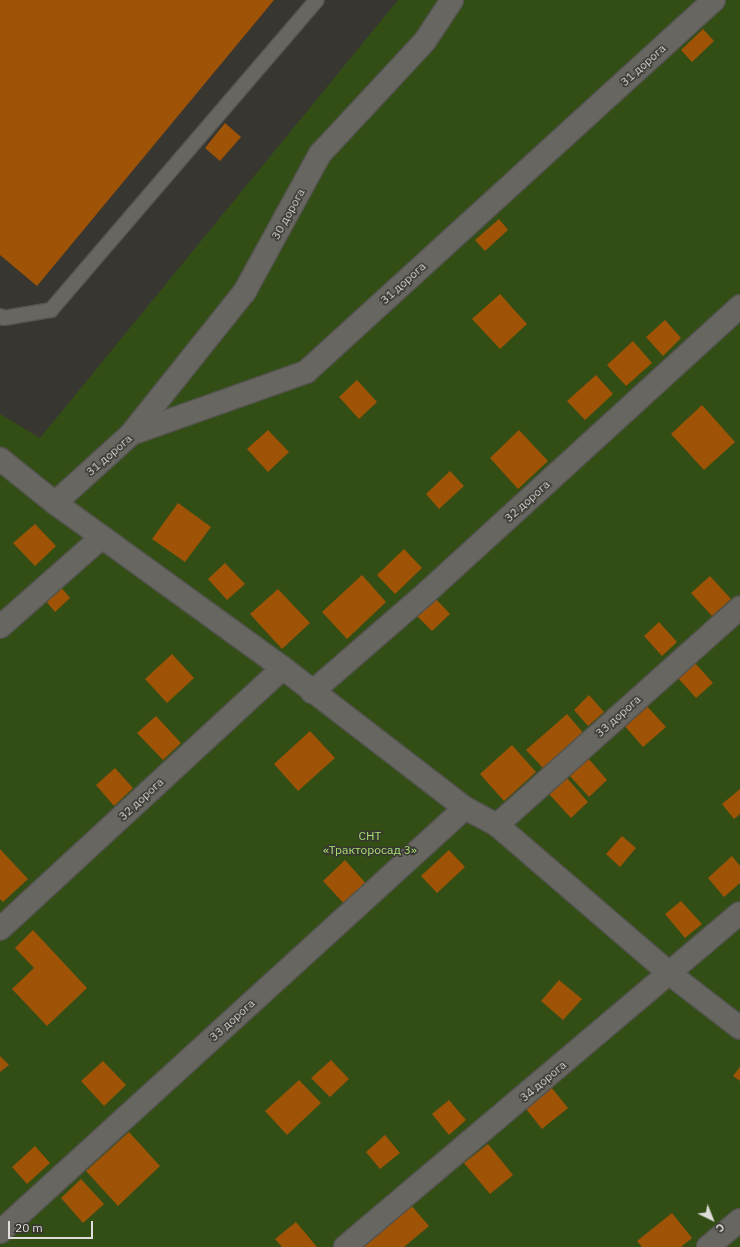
<!DOCTYPE html>
<meta charset="utf-8">
<style>
body{margin:0}
#map{position:relative;width:740px;height:1247px;overflow:hidden;background:#383631;font-family:"IBM Plex Sans",sans-serif}
div>[style]{position:absolute}
.green>*{inset:0;background:#324e15}
.building>*{inset:0;background:#9e5306}
.roads{filter:drop-shadow(1px 0 #54534f) drop-shadow(-1px 0 #54534f) drop-shadow(0 1px #54534f) drop-shadow(0 -1px #54534f)}
.lane>*{height:14px;margin:-7px;padding:0 7px;transform-origin:7px;border-radius:7px;background:#676660}
.street>*{height:22px;margin:-11px;padding:0 11px;transform-origin:11px;border-radius:11px;background:#676660}
span{translate:-50% -50%;white-space:nowrap;text-align:center;line-height:1.15;-webkit-text-stroke:3px #383631;paint-order:stroke}
.street-label{font-size:12px;color:#deddda}
.park-label{font-size:12px;color:#a5e071}
.north{position:absolute;left:692px;top:1199px;width:40px;height:40px;-webkit-text-stroke:3px #383631;paint-order:stroke;rotate:137deg;font-size:11px;font-weight:700;line-height:16px;text-align:center;color:#deddda}
.north::after{content:'';display:block;margin:auto;width:14px;height:18px;background:#deddda;clip-path:polygon(50% 0,100% 100%,50% 72%,0 100%)}
.scale{position:absolute;left:8px;top:1221px;width:85px;height:18px;box-sizing:border-box;border:2px solid #deddda;border-top:0;padding-left:5px;font-size:12px;line-height:14px;white-space:nowrap;color:#deddda;-webkit-text-stroke:3px #383631;paint-order:stroke}
</style>
<div id="map">
<div class="green">
<div style="clip-path:polygon(398px 0,740px 0,740px 1247px,0 1247px,0 414px,40px 438px)"></div>
</div>
<div class="building">
<div style="clip-path:polygon(0 0,274px 0,37px 286px,0 255px)"></div>
<div style="clip-path:polygon(703px 29px,714px 41px,692px 62px,681px 50px)"></div>
<div style="clip-path:polygon(225px 123px,241px 137px,220px 161px,205px 148px)"></div>
<div style="clip-path:polygon(499px 219px,508px 230px,485px 251px,475px 240px)"></div>
<div style="clip-path:polygon(500px 294px,527px 324px,500px 349px,472px 319px)"></div>
<div style="clip-path:polygon(665px 320px,681px 338px,663px 356px,646px 337px)"></div>
<div style="clip-path:polygon(633px 341px,652px 363px,626px 386px,607px 365px)"></div>
<div style="clip-path:polygon(596px 375px,613px 394px,585px 420px,567px 401px)"></div>
<div style="clip-path:polygon(357px 380px,377px 402px,359px 419px,339px 397px)"></div>
<div style="clip-path:polygon(702px 405px,735px 442px,704px 470px,671px 434px)"></div>
<div style="clip-path:polygon(268px 430px,289px 452px,268px 472px,247px 449px)"></div>
<div style="clip-path:polygon(519px 430px,548px 461px,518px 489px,490px 458px)"></div>
<div style="clip-path:polygon(450px 471px,464px 486px,439px 509px,426px 494px)"></div>
<div style="clip-path:polygon(178px 503px,211px 527px,185px 562px,152px 539px)"></div>
<div style="clip-path:polygon(35px 524px,56px 546px,35px 566px,13px 543px)"></div>
<div style="clip-path:polygon(404px 549px,422px 568px,395px 594px,377px 575px)"></div>
<div style="clip-path:polygon(225px 563px,245px 584px,227px 600px,208px 579px)"></div>
<div style="clip-path:polygon(362px 575px,386px 602px,347px 639px,322px 612px)"></div>
<div style="clip-path:polygon(710px 576px,731px 599px,712px 616px,691px 593px)"></div>
<div style="clip-path:polygon(60px 586px,70px 598px,55px 612px,45px 600px)"></div>
<div style="clip-path:polygon(278px 589px,310px 623px,282px 649px,250px 614px)"></div>
<div style="clip-path:polygon(434px 597px,450px 614px,432px 631px,415px 614px)"></div>
<div style="clip-path:polygon(659px 622px,677px 642px,662px 656px,644px 636px)"></div>
<div style="clip-path:polygon(172px 654px,194px 678px,167px 703px,145px 679px)"></div>
<div style="clip-path:polygon(695px 663px,713px 683px,696px 698px,678px 678px)"></div>
<div style="clip-path:polygon(589px 695px,604px 712px,588px 726px,574px 710px)"></div>
<div style="clip-path:polygon(645px 704px,666px 727px,643px 747px,623px 724px)"></div>
<div style="clip-path:polygon(567px 714px,585px 735px,545px 770px,526px 750px)"></div>
<div style="clip-path:polygon(156px 716px,181px 743px,163px 760px,137px 733px)"></div>
<div style="clip-path:polygon(310px 731px,335px 758px,298px 791px,274px 764px)"></div>
<div style="clip-path:polygon(512px 745px,536px 772px,504px 801px,480px 774px)"></div>
<div style="clip-path:polygon(588px 758px,607px 780px,589px 797px,569px 775px)"></div>
<div style="clip-path:polygon(115px 768px,133px 788px,114px 806px,96px 785px)"></div>
<div style="clip-path:polygon(567px 778px,588px 802px,571px 818px,549px 794px)"></div>
<div style="clip-path:polygon(740px 789px,740px 814px,734px 819px,722px 804px)"></div>
<div style="clip-path:polygon(622px 836px,636px 848px,620px 867px,606px 854px)"></div>
<div style="clip-path:polygon(0 849px,28px 879px,3px 902px,0 899px)"></div>
<div style="clip-path:polygon(449px 850px,465px 867px,437px 893px,421px 876px)"></div>
<div style="clip-path:polygon(732px 856px,740px 866px,740px 883px,724px 897px,708px 878px)"></div>
<div style="clip-path:polygon(345px 860px,370px 888px,348px 908px,323px 881px)"></div>
<div style="clip-path:polygon(681px 901px,702px 924px,685px 938px,665px 914px)"></div>
<div style="clip-path:polygon(33px 930px,87px 988px,47px 1026px,12px 989px,34px 968px,15px 948px)"></div>
<div style="clip-path:polygon(559px 980px,582px 999px,563px 1020px,541px 1001px)"></div>
<div style="clip-path:polygon(0 1056px,9px 1065px,0 1072px)"></div>
<div style="clip-path:polygon(331px 1060px,349px 1079px,330px 1097px,311px 1078px)"></div>
<div style="clip-path:polygon(103px 1061px,126px 1085px,104px 1106px,81px 1081px)"></div>
<div style="clip-path:polygon(740px 1067px,740px 1081px,733px 1076px)"></div>
<div style="clip-path:polygon(299px 1080px,321px 1103px,287px 1135px,265px 1111px)"></div>
<div style="clip-path:polygon(551px 1087px,568px 1108px,542px 1129px,526px 1109px)"></div>
<div style="clip-path:polygon(449px 1100px,466px 1120px,449px 1135px,432px 1114px)"></div>
<div style="clip-path:polygon(129px 1132px,160px 1166px,118px 1206px,86px 1171px)"></div>
<div style="clip-path:polygon(385px 1135px,400px 1153px,380px 1169px,366px 1152px)"></div>
<div style="clip-path:polygon(488px 1144px,513px 1175px,490px 1194px,464px 1163px)"></div>
<div style="clip-path:polygon(35px 1146px,50px 1163px,27px 1184px,12px 1167px)"></div>
<div style="clip-path:polygon(81px 1179px,104px 1204px,83px 1223px,61px 1198px)"></div>
<div style="clip-path:polygon(410px 1204px,429px 1226px,404px 1247px,362px 1247px)"></div>
<div style="clip-path:polygon(672px 1213px,692px 1238px,681px 1247px,642px 1247px,637px 1241px)"></div>
<div style="clip-path:polygon(296px 1222px,317px 1247px,282px 1247px,275px 1239px)"></div>
</div>
<div class="roads">
<div class="lane">
<div style="left:0;top:316px;width:4px;rotate:27deg"></div>
<div style="left:4px;top:318px;width:48px;rotate:-9.7deg"></div>
<div style="left:51px;top:310px;width:408px;rotate:-49.4deg"></div>
</div>
<div class="street">
<div style="left:131px;top:434px;width:183px;rotate:-51.4deg"></div>
<div style="left:245px;top:291px;width:156px;rotate:-61.3deg"></div>
<div style="left:320px;top:154px;width:154px;rotate:-47.1deg"></div>
<div style="left:425px;top:41px;width:49px;rotate:-56.6deg"></div>
<div style="left:0;top:459px;width:70px;rotate:38.7deg"></div>
<div style="left:55px;top:503px;width:281px;rotate:35.9deg"></div>
<div style="left:283px;top:668px;width:230px;rotate:37.6deg"></div>
<div style="left:465px;top:808px;width:36px;rotate:28deg"></div>
<div style="left:497px;top:825px;width:228px;rotate:40.7deg"></div>
<div style="left:670px;top:974px;width:88px;rotate:37.6deg"></div>
<div style="left:55px;top:503px;width:103px;rotate:-42.2deg"></div>
<div style="left:131px;top:434px;width:186px;rotate:-19.5deg"></div>
<div style="left:306px;top:372px;width:552px;rotate:-42.36deg"></div>
<div style="left:0;top:627px;width:136px;rotate:-41.4deg"></div>
<div style="left:312px;top:692px;width:150px;rotate:-40.9deg"></div>
<div style="left:425px;top:594px;width:427px;rotate:-42.4deg"></div>
<div style="left:497px;top:825px;width:326px;rotate:-41.8deg"></div>
<div style="left:0;top:929px;width:385px;rotate:-42.7deg"></div>
<div style="left:0;top:1232px;width:629px;rotate:-42.36deg"></div>
<div style="left:345px;top:1247px;width:517px;rotate:-40.22deg"></div>
<div style="left:708px;top:1247px;width:42px;rotate:-40.2deg"></div>
</div>
</div>
<div class="street-label">
<span style="left:643px;top:65px;rotate:-42deg">31 дорога</span>
<span style="left:288px;top:214px;rotate:-61deg">30 дорога</span>
<span style="left:403px;top:283px;rotate:-42deg">31 дорога</span>
<span style="left:109px;top:455px;rotate:-41deg">31 дорога</span>
<span style="left:527px;top:501px;rotate:-42deg">32 дорога</span>
<span style="left:618px;top:716px;rotate:-42deg">33 дорога</span>
<span style="left:141px;top:799px;rotate:-43deg">32 дорога</span>
<span style="left:232px;top:1020px;rotate:-42deg">33 дорога</span>
<span style="left:543px;top:1081px;rotate:-40deg">34 дорога</span>
</div>
<div class="park-label">
<span style="left:370px;top:843px">СНТ<br>«Тракторосад 3»</span>
</div>
<div class="north">С</div>
<div class="scale">20 m</div>
</div>
